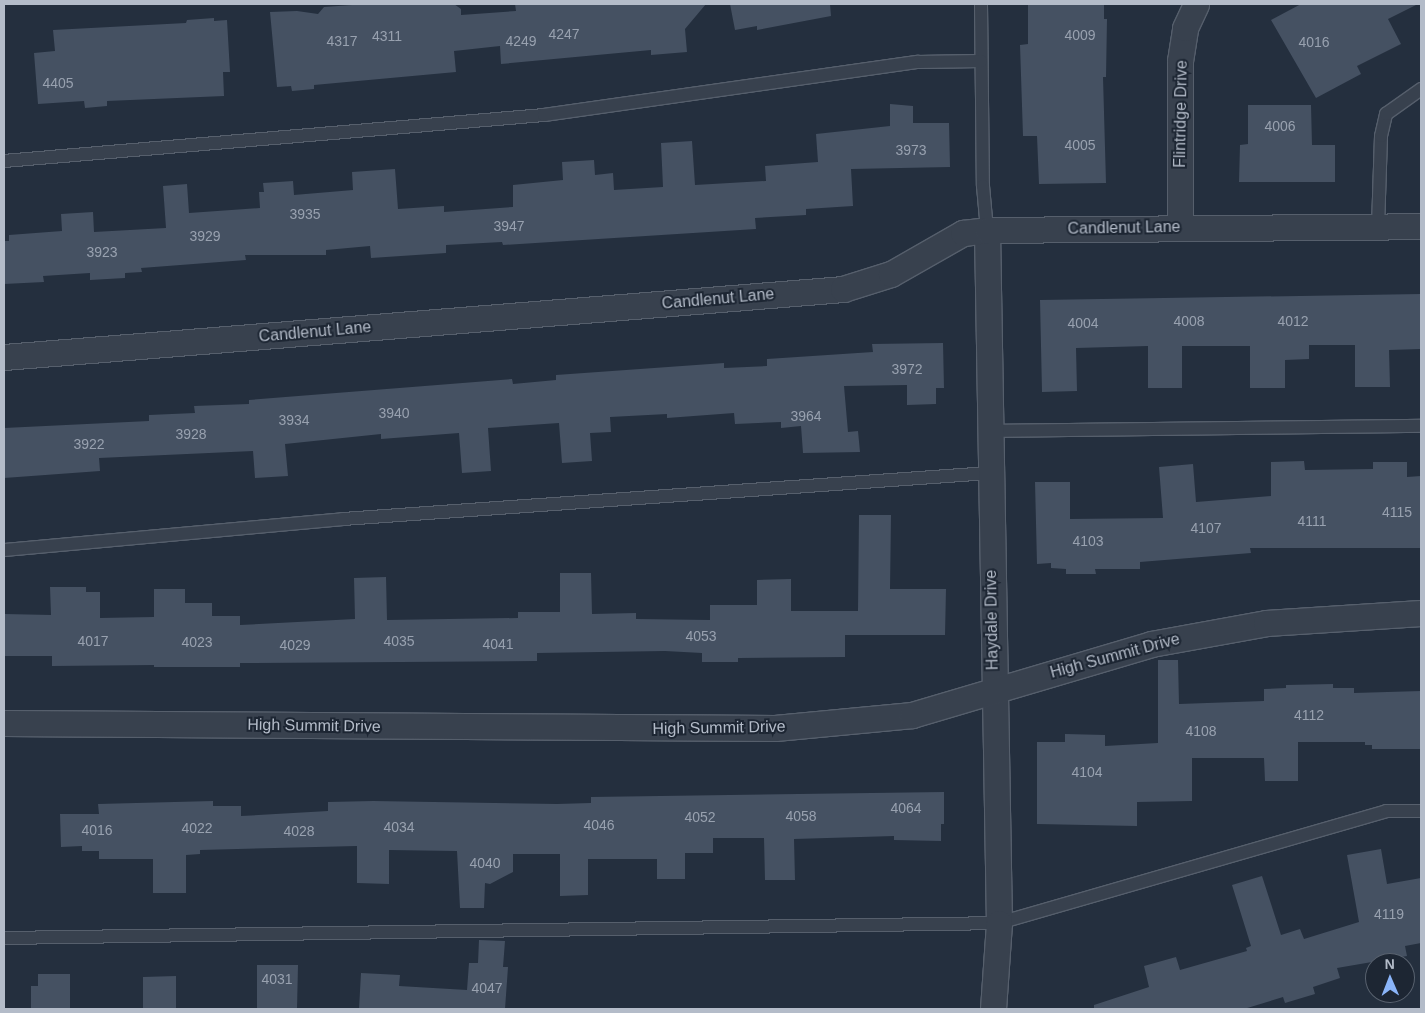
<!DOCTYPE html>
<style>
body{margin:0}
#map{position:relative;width:1425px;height:1013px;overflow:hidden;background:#242f3e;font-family:Arial,sans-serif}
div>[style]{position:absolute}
.building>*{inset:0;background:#455162}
.roads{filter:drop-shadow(1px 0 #565f6c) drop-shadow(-1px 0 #565f6c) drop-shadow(0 1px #565f6c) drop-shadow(0 -1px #565f6c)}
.service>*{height:12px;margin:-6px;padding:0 6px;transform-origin:6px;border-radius:6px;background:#38414e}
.minor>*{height:25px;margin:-12.5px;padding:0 12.5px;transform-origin:12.5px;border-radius:12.5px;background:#38414e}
span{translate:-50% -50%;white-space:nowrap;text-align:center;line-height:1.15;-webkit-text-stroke:4px #1d2633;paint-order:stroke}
.number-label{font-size:14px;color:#98a1af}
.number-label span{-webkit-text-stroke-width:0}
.street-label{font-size:16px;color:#b4bcc9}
.frame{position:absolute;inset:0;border:5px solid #b4bcc9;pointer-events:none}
.north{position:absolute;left:1365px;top:953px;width:50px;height:50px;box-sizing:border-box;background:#1d2633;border:1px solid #59626f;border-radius:50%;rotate:359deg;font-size:14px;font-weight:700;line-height:20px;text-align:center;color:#b4bcc9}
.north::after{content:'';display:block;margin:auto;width:18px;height:22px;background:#8ab4f8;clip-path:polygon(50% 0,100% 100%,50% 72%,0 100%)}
</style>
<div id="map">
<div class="building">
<div style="clip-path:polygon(366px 4px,454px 4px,461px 9px,461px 15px,516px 11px,515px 4px,706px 4px,685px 29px,687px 52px,651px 55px,651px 50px,501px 64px,500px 46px,454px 51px,456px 72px,314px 85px,314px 89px,292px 91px,291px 86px,277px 87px,270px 12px,297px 11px,318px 14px,324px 7px)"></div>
<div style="clip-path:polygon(730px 4px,830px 4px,831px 16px,757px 30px,757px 26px,735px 30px)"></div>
<div style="clip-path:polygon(1028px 4px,1104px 4px,1104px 19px,1107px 19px,1106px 77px,1103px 77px,1106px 183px,1039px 184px,1037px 136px,1023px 136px,1020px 45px,1028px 44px)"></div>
<div style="clip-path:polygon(1301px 4px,1418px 4px,1388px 19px,1401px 44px,1357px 66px,1361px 74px,1316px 98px,1271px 20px)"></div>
<div style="clip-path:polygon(214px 18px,214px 21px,227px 20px,230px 72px,223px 72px,224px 96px,107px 101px,107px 106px,85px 108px,84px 101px,38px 104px,34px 53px,55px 51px,53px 30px,186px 23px,187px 20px)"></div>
<div style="clip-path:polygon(890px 104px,913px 106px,913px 123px,949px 123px,950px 167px,851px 169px,853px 206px,806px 209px,806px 215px,755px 218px,756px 229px,503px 245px,502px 242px,446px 245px,446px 253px,371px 258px,370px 246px,326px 250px,326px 255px,245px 255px,246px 260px,141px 268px,142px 272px,125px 273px,125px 278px,90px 280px,90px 273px,43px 276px,44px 282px,4px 284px,4px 241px,9px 241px,9px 235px,62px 231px,61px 214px,93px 212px,94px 232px,166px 228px,163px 186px,187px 184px,189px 213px,260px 208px,259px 192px,264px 192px,263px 183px,293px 181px,294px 195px,353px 190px,352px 172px,395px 169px,398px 209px,444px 206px,444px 212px,513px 207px,513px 185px,563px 180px,562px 162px,594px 160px,595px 175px,613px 173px,614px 190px,663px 187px,661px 143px,692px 141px,695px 185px,766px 181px,765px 166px,818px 162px,816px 134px,890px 126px)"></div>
<div style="clip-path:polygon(1248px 105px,1311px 105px,1312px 145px,1335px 145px,1335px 182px,1239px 182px,1240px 145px,1248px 144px)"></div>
<div style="clip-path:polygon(1421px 294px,1421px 349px,1389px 350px,1390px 387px,1355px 387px,1355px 345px,1309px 345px,1309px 359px,1285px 360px,1285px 388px,1250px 388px,1250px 346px,1182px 346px,1182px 388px,1148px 388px,1148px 346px,1076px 348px,1077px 391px,1042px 392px,1040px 300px)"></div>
<div style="clip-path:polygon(943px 343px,944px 388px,936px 388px,936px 404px,907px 405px,907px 385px,844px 386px,848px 432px,858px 431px,860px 452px,803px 453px,801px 426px,781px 428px,781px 422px,735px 424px,734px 413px,667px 418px,667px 414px,610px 417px,611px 432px,590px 433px,592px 461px,562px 463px,559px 423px,488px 428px,491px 471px,462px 473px,459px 433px,381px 439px,381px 434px,285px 444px,288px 476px,255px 478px,253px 451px,99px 458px,100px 471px,4px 478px,4px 428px,149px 421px,149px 415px,195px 413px,194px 406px,249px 404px,249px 400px,512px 379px,513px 384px,556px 380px,556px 375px,724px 363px,724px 368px,767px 366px,767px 359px,873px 352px,872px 344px)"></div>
<div style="clip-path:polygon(1304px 461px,1305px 470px,1373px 469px,1373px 462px,1407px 462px,1407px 477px,1421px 476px,1421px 548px,1250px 548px,1251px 553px,1140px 562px,1140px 569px,1095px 569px,1096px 574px,1066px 574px,1066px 569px,1051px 568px,1051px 563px,1037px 564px,1035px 482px,1070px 482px,1070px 519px,1163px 518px,1159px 467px,1193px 464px,1196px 502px,1271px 496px,1271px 462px)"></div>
<div style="clip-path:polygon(859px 515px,891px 515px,890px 589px,946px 589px,945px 635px,845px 635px,845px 657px,738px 658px,738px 662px,702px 662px,702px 653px,665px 651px,537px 653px,537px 661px,240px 663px,240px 667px,154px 667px,154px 665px,52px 666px,52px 656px,4px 656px,4px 614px,51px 615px,50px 587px,86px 587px,86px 592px,100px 592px,100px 618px,154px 617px,154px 589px,185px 589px,185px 603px,212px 603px,212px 616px,240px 616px,240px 625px,355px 619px,354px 578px,386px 577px,387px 620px,518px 618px,518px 612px,560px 612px,560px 573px,591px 573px,592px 614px,636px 613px,636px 619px,710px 620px,710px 605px,757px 605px,757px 580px,791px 579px,791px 611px,858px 611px)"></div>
<div style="clip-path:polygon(1158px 660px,1178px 660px,1179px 704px,1264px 701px,1264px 689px,1286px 688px,1286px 685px,1333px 684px,1333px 688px,1354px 688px,1354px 693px,1421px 691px,1421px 749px,1372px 749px,1372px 745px,1365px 745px,1365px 742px,1298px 742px,1298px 781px,1265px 781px,1264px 758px,1192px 758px,1192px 801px,1137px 802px,1137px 826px,1037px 824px,1037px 742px,1065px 742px,1065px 734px,1105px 735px,1105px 746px,1158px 743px)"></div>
<div style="clip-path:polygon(944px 792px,944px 824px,941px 824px,941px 841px,894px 840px,894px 836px,794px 839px,795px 880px,765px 880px,764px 838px,713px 838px,713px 853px,685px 853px,685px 879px,657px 879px,657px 859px,588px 859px,588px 895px,560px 896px,560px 854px,513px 854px,513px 872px,490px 884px,485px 883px,484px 908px,460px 908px,457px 851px,389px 850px,389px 884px,357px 883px,357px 846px,200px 850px,200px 854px,186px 855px,186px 893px,153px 893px,153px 859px,99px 859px,99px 851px,82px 851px,82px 846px,61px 847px,60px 814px,99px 814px,98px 804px,213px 801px,213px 806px,241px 806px,241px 816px,328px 811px,328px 802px,373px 801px,557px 804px,591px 803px,591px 797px)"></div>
<div style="clip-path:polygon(1381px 849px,1387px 884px,1421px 878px,1421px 943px,1405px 946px,1407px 956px,1337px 968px,1340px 978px,1313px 987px,1315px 994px,1285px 1003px,1283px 997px,1244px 1009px,1094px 1009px,1094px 1005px,1149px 987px,1144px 966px,1176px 957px,1180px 970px,1247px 951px,1246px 948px,1251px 946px,1232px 885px,1262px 876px,1281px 935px,1300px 929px,1304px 939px,1359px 922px,1347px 855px)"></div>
<div style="clip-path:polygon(479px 940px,505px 941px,503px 967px,508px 967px,505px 1009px,359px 1009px,361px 973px,400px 975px,399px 986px,467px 990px,469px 963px,478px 963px)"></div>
<div style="clip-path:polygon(257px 965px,298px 965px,297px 1009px,257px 1009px)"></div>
<div style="clip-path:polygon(38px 974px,70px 974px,70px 1009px,31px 1009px,31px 986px,38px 986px)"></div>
<div style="clip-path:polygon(176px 976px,176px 1009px,143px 1009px,143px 977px)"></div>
</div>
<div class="roads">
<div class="service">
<div style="left:981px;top:4px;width:182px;rotate:89.4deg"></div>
<div style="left:983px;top:186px;width:44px;rotate:84.8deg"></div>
<div style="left:4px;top:161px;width:542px;rotate:-4.87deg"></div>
<div style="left:544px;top:115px;width:378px;rotate:-8.1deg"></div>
<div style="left:918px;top:62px;width:63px;rotate:-0.9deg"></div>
<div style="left:1378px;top:227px;width:91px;rotate:-88.1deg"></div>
<div style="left:1381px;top:136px;width:23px;rotate:-77deg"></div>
<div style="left:1386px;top:114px;width:43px;rotate:-35.5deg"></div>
<div style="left:990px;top:431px;width:431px;rotate:-0.7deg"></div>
<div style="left:4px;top:550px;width:340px;rotate:-5.2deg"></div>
<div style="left:343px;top:519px;width:649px;rotate:-4.07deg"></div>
<div style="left:4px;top:938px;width:995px;rotate:-0.86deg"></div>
<div style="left:999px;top:923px;width:403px;rotate:-16.1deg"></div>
<div style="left:1386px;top:811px;width:35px"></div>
</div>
<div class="minor">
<div style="left:1180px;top:227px;width:166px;rotate:-90deg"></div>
<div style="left:1180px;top:61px;width:33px;rotate:-81deg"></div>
<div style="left:1185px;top:28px;width:26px;rotate:-65deg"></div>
<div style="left:987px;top:230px;width:693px;rotate:89.01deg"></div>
<div style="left:999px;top:923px;width:86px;rotate:94deg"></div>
<div style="left:4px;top:357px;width:842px;rotate:-4.63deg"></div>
<div style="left:843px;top:289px;width:50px;rotate:-17.4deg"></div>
<div style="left:891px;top:274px;width:83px;rotate:-29.7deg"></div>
<div style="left:963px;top:233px;width:24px;rotate:-7deg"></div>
<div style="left:987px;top:230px;width:434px;rotate:-0.5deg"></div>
<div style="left:4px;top:723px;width:771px;rotate:0.37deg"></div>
<div style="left:775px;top:728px;width:138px;rotate:-5.4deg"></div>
<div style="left:912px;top:715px;width:249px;rotate:-16.5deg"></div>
<div style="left:1151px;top:644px;width:117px;rotate:-10.3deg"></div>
<div style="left:1266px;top:623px;width:155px;rotate:-3.7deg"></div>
</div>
</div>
<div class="number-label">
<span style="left:564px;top:34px">4247</span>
<span style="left:1080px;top:35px">4009</span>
<span style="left:387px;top:36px">4311</span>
<span style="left:342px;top:41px">4317</span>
<span style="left:521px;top:41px">4249</span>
<span style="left:1314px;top:42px">4016</span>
<span style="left:58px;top:83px">4405</span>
<span style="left:1280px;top:126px">4006</span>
<span style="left:1080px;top:145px">4005</span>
<span style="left:911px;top:150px">3973</span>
<span style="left:305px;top:214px">3935</span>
<span style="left:509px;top:226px">3947</span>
<span style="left:205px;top:236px">3929</span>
<span style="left:102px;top:252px">3923</span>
<span style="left:1189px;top:321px">4008</span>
<span style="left:1293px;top:321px">4012</span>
<span style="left:1083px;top:323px">4004</span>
<span style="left:907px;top:369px">3972</span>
<span style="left:394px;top:413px">3940</span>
<span style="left:806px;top:416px">3964</span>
<span style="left:294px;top:420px">3934</span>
<span style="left:191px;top:434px">3928</span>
<span style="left:89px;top:444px">3922</span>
<span style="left:1397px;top:512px">4115</span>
<span style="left:1312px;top:521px">4111</span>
<span style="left:1206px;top:528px">4107</span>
<span style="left:1088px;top:541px">4103</span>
<span style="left:701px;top:636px">4053</span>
<span style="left:93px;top:641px">4017</span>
<span style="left:399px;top:641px">4035</span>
<span style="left:197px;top:642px">4023</span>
<span style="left:498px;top:644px">4041</span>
<span style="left:295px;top:645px">4029</span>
<span style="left:1309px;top:715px">4112</span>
<span style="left:1201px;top:731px">4108</span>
<span style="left:1087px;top:772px">4104</span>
<span style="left:906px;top:808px">4064</span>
<span style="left:801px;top:816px">4058</span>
<span style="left:700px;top:817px">4052</span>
<span style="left:599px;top:825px">4046</span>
<span style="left:399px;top:827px">4034</span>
<span style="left:197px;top:828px">4022</span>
<span style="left:97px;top:830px">4016</span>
<span style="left:299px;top:831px">4028</span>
<span style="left:485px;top:863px">4040</span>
<span style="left:1389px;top:914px">4119</span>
<span style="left:277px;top:979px">4031</span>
<span style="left:487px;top:988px">4047</span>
</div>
<div class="street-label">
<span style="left:1181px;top:114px;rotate:-89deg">Flintridge Drive</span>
<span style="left:1124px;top:228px;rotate:-1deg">Candlenut Lane</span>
<span style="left:718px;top:299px;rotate:-5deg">Candlenut Lane</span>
<span style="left:315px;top:332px;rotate:-5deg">Candlenut Lane</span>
<span style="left:992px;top:620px;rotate:-91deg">Haydale Drive</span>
<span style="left:1115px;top:656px;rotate:-15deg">High Summit Drive</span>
<span style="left:314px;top:726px;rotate:1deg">High Summit Drive</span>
<span style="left:719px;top:728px;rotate:-1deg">High Summit Drive</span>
</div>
<div class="frame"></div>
<div class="north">N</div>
</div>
